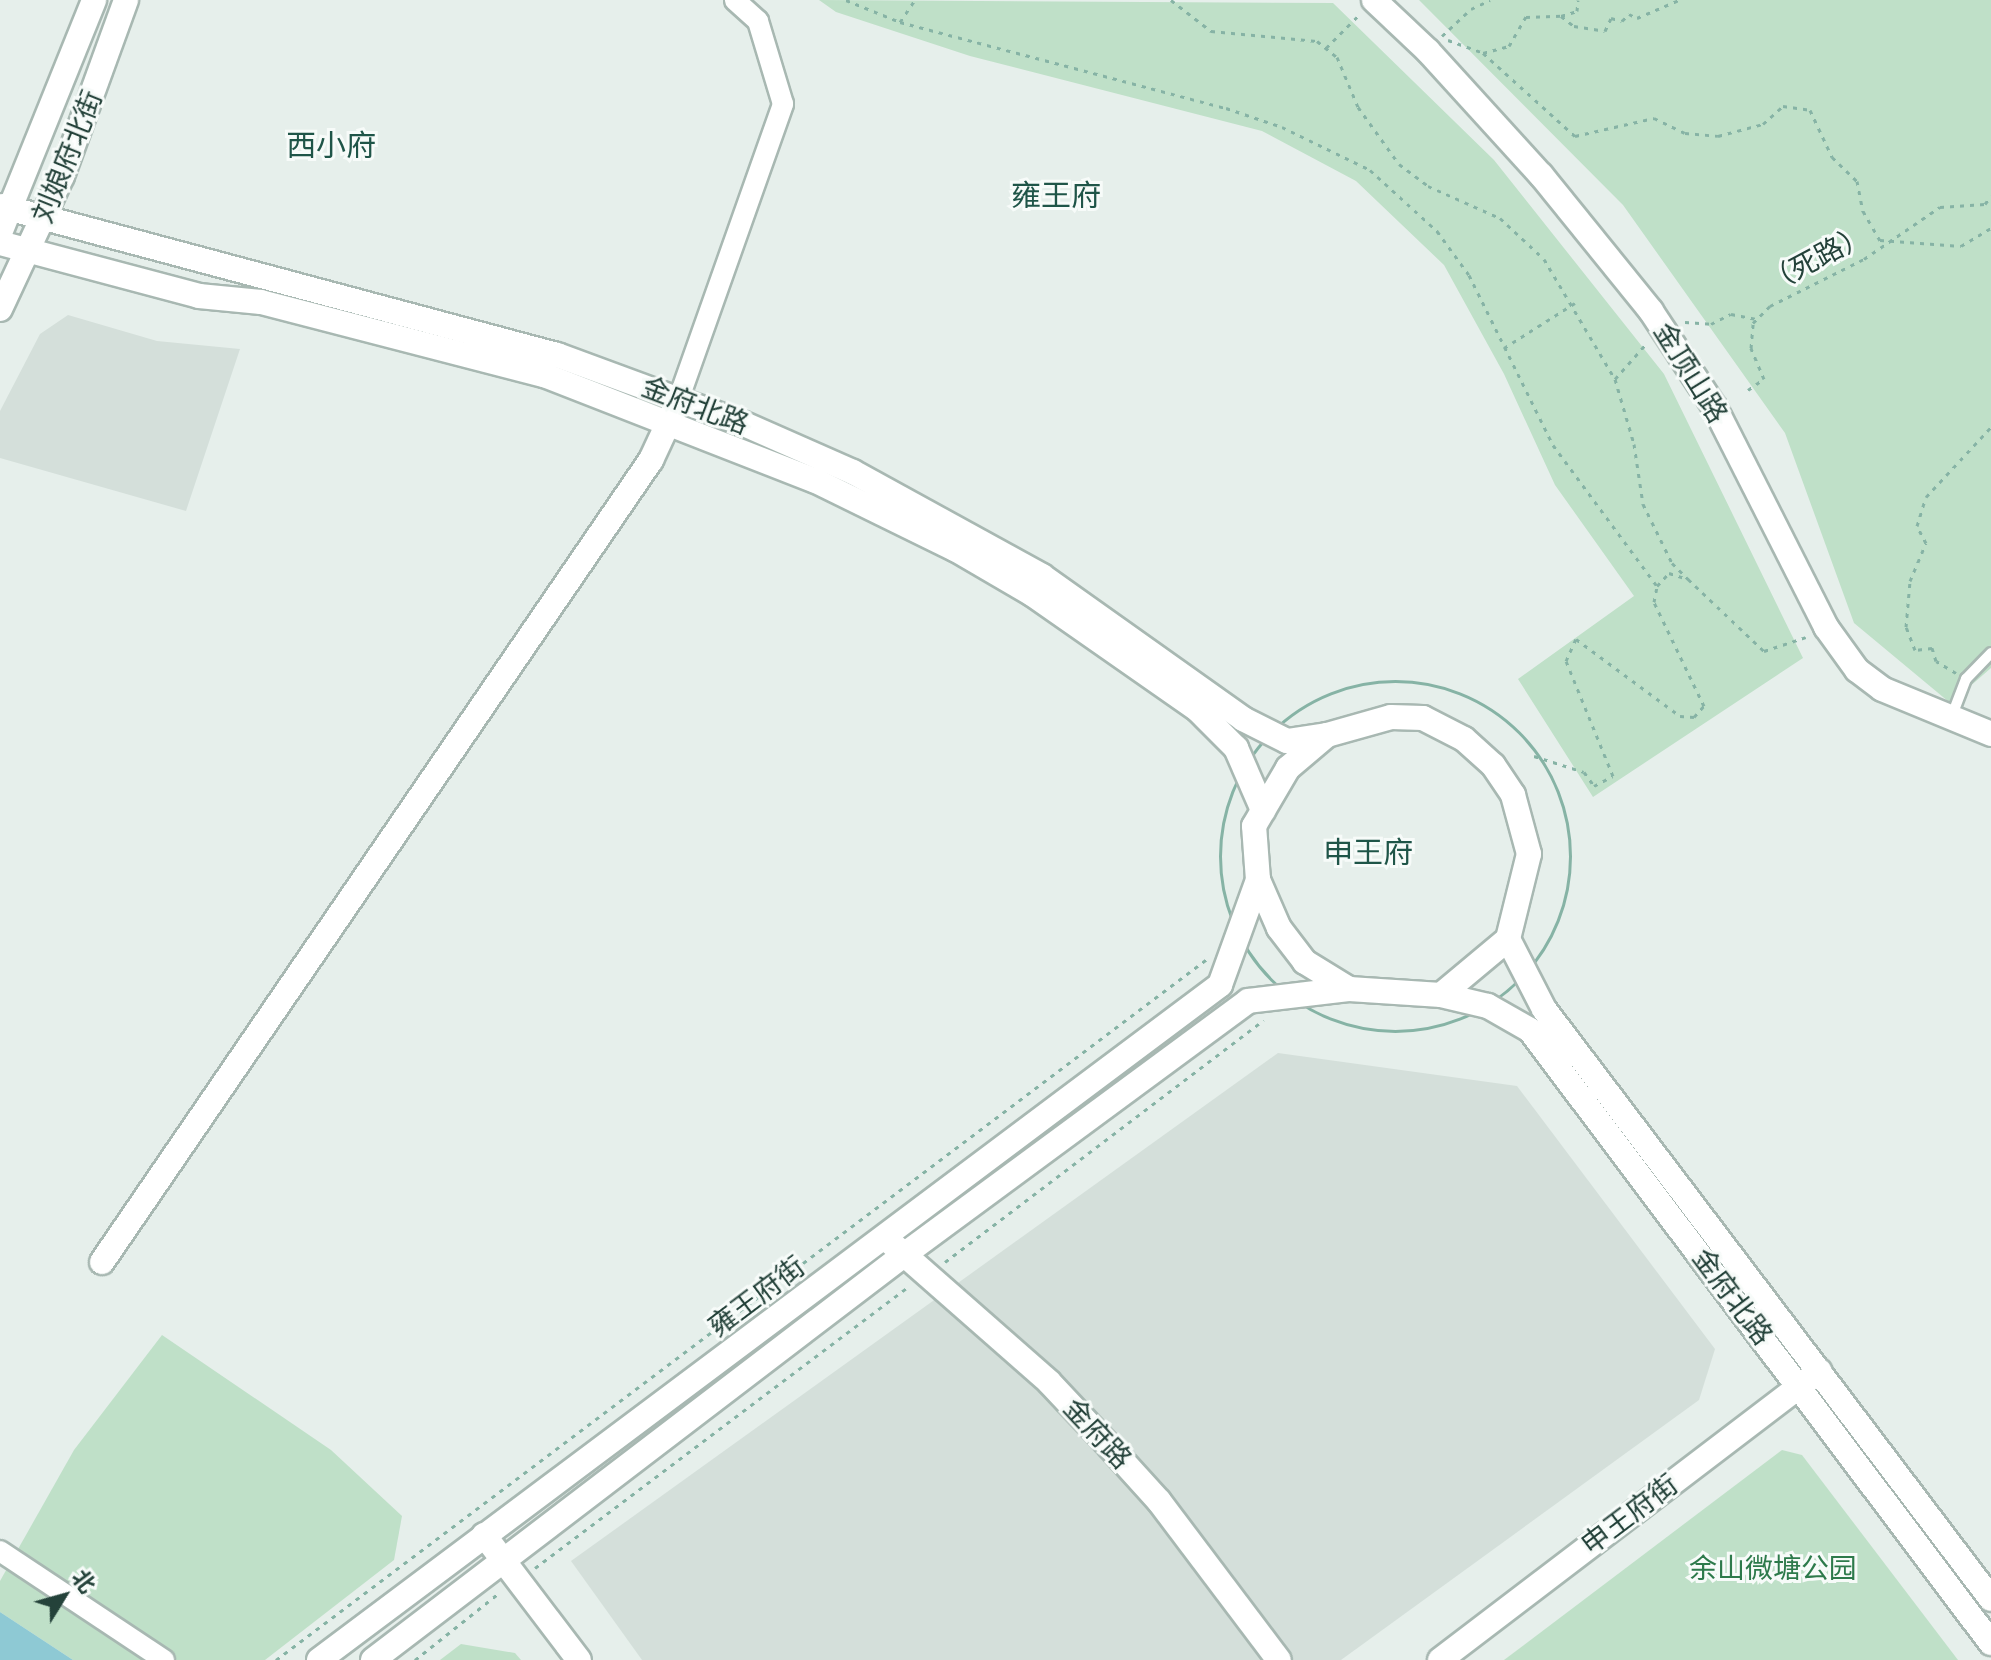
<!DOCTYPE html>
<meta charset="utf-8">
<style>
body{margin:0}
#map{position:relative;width:1991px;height:1660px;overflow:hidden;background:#e6efeb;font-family:"Work Sans","Noto Sans SC",sans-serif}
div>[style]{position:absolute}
.built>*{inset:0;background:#d4dfda}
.green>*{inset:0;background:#bfe0c8}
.water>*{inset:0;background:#8ec9d4}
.path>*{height:3px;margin-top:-1.5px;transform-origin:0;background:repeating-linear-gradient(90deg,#86b3a5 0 4px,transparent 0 10px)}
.path>.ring{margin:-1.5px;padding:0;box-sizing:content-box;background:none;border:3px solid #86b3a5;border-radius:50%}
.roads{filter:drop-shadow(2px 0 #a8b8b2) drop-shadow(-2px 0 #a8b8b2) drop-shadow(0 2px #a8b8b2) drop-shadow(0 -2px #a8b8b2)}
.service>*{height:10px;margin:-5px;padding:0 5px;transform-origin:5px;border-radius:5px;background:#fff}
.minor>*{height:20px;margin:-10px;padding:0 10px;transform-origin:10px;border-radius:10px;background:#fff}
.tertiary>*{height:24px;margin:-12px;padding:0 12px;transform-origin:12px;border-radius:12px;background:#fff}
.secondary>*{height:24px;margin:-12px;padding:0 12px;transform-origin:12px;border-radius:12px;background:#fff}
span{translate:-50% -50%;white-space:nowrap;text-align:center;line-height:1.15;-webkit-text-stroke:6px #f7fbf9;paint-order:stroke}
.street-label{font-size:28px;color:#24423a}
.park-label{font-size:28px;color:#2d7a4b}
.neighbourhood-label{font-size:30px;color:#1f5548}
.north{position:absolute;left:24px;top:1556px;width:80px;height:80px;-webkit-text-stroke:6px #f7fbf9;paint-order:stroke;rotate:53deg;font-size:22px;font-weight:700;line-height:32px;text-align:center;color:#24423a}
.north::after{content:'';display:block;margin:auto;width:28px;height:36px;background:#24423a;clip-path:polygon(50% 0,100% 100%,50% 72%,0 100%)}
</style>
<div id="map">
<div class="built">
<div style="clip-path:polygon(68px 315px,157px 341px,240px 349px,186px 511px,0 458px,0 411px,40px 334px)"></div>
<div style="clip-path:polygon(1278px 1053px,1517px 1086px,1715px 1349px,1699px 1400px,1341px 1660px,642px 1660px,571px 1561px)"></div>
</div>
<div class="green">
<div style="clip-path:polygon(819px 0,1333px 3px,1494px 160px,1664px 374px,1803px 658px,1593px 797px,1518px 679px,1634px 596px,1555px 485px,1504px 374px,1444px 265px,1356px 181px,1262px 131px,970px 56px,836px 12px)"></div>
<div style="clip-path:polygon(1419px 0,1991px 0,1991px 668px,1960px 695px,1949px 702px,1854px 623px,1785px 433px,1623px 205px)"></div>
<div style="clip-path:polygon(162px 1335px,331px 1450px,402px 1516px,394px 1560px,265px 1660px,73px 1660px,0 1612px,0 1581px,74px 1450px)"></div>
<div style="clip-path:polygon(1782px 1450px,1802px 1455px,1958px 1660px,1504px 1660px)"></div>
<div style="clip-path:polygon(461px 1644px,515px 1653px,521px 1660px,440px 1660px)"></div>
</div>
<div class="water">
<div style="clip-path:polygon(0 1612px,73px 1660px,0 1660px)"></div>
</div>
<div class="path">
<div style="left:846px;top:0;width:58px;rotate:22.2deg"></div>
<div style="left:900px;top:22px;width:27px;rotate:-56deg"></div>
<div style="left:1171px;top:0;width:51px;rotate:37.8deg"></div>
<div style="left:1211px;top:31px;width:106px;rotate:5.4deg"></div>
<div style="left:1317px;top:41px;width:26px;rotate:39deg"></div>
<div style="left:1337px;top:57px;width:54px;rotate:67.2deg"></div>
<div style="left:1358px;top:107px;width:70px;rotate:54.3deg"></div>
<div style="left:1399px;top:164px;width:36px;rotate:37deg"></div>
<div style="left:1428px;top:186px;width:79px;rotate:24deg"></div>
<div style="left:1500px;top:218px;width:60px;rotate:43deg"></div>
<div style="left:1544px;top:259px;width:139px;rotate:59.4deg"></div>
<div style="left:1615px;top:379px;width:68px;rotate:73.7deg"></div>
<div style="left:1634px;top:444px;width:61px;rotate:81.5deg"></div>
<div style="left:1643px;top:504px;width:66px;rotate:63.8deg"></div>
<div style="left:1672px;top:563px;width:23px;rotate:45deg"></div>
<div style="left:1561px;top:16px;width:17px;rotate:-17deg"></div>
<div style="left:1577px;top:11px;width:11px;rotate:-85deg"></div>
<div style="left:900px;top:22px;width:337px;rotate:14.8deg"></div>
<div style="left:1226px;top:108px;width:59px;rotate:18.7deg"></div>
<div style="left:1282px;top:127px;width:98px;rotate:26deg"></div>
<div style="left:1370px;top:170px;width:91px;rotate:42.3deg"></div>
<div style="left:1437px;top:231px;width:54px;rotate:54deg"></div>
<div style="left:1469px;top:275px;width:190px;rotate:63.7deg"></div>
<div style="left:1553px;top:445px;width:175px;rotate:53.6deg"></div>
<div style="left:1442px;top:36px;width:40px;rotate:-43deg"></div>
<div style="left:1471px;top:9px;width:21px;rotate:-25deg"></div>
<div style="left:1448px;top:40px;width:37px;rotate:20deg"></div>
<div style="left:1483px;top:53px;width:27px;rotate:-15deg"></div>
<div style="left:1509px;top:46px;width:34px;rotate:-60deg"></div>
<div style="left:1526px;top:17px;width:35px;rotate:-2deg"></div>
<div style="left:1561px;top:16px;width:16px;rotate:38deg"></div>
<div style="left:1574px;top:26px;width:31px;rotate:9deg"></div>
<div style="left:1605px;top:31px;width:14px;rotate:-65deg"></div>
<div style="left:1611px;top:18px;width:11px;rotate:15deg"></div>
<div style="left:1622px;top:21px;width:10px;rotate:-45deg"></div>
<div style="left:1629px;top:14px;width:9px;rotate:27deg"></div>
<div style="left:1637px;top:18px;width:46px;rotate:-23.2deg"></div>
<div style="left:1326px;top:48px;width:48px;rotate:-45deg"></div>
<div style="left:1483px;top:53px;width:124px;rotate:42.1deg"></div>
<div style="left:1575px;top:136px;width:81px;rotate:-12.8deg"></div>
<div style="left:1654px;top:118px;width:34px;rotate:26deg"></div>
<div style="left:1685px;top:133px;width:33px;rotate:5deg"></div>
<div style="left:1718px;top:136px;width:47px;rotate:-14.9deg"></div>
<div style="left:1763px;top:124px;width:27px;rotate:-42deg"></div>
<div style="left:1783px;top:106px;width:27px;rotate:8deg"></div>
<div style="left:1810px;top:110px;width:52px;rotate:64.9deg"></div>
<div style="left:1832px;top:157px;width:35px;rotate:44deg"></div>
<div style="left:1857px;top:181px;width:31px;rotate:79deg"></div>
<div style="left:1863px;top:211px;width:34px;rotate:60deg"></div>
<div style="left:1880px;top:240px;width:81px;rotate:4.2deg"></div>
<div style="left:1961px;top:246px;width:35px;rotate:-31deg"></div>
<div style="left:1685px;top:322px;width:26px;rotate:4deg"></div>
<div style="left:1711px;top:324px;width:22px;rotate:-27deg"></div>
<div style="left:1731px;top:314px;width:26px;rotate:11deg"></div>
<div style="left:1504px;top:348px;width:84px;rotate:-32.4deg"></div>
<div style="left:1615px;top:379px;width:48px;rotate:-48.4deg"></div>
<div style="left:1748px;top:390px;width:19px;rotate:-35deg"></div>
<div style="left:1764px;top:379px;width:34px;rotate:-113deg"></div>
<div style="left:1751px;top:348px;width:25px;rotate:-85deg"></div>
<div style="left:1753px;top:323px;width:24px;rotate:-45deg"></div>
<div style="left:1770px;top:306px;width:105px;rotate:-26.6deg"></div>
<div style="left:1864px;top:259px;width:92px;rotate:-34.4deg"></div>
<div style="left:1940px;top:207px;width:45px;rotate:-3.8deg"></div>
<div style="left:1985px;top:204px;width:10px;rotate:-53deg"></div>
<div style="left:1956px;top:673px;width:23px;rotate:-149deg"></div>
<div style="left:1936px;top:661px;width:14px;rotate:-107deg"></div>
<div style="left:1932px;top:648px;width:17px;rotate:173deg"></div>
<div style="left:1915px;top:650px;width:25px;rotate:-111deg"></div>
<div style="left:1906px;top:627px;width:46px;rotate:-85deg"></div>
<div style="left:1910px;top:581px;width:41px;rotate:-67.2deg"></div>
<div style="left:1926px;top:543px;width:19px;rotate:-118deg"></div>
<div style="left:1917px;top:526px;width:30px;rotate:-73deg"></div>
<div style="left:1926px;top:497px;width:96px;rotate:-47.1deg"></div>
<div class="ring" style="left:1220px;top:681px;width:347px;height:347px"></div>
<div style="left:1534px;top:756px;width:52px;rotate:17.7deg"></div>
<div style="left:1584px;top:772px;width:17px;rotate:54deg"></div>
<div style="left:1594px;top:786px;width:21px;rotate:-28deg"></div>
<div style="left:1613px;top:776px;width:124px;rotate:-112.2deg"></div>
<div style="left:1566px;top:661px;width:24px;rotate:-66deg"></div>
<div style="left:1576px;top:639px;width:129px;rotate:36.5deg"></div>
<div style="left:1680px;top:716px;width:14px;rotate:4deg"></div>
<div style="left:1694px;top:717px;width:15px;rotate:-48deg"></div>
<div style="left:1704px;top:706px;width:115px;rotate:-115.7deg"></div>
<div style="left:1654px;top:602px;width:16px;rotate:-79deg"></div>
<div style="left:1657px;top:586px;width:18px;rotate:-47deg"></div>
<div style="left:1669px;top:573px;width:20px;rotate:18deg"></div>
<div style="left:1688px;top:579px;width:105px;rotate:43.5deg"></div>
<div style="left:1764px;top:651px;width:44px;rotate:-18.4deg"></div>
<div style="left:945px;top:1262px;width:400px;rotate:-37.2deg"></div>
<div style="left:535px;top:1568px;width:468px;rotate:-37deg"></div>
<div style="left:276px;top:1660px;width:1165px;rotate:-36.98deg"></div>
<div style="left:415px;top:1660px;width:107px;rotate:-38.6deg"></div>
</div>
<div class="roads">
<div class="service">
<div style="left:1951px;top:718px;width:42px;rotate:-69deg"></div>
<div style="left:1966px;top:679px;width:36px;rotate:-46deg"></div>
</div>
<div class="minor">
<div style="left:679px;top:398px;width:312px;rotate:-70.5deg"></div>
<div style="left:783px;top:104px;width:87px;rotate:-106.8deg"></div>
<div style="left:758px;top:21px;width:31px;rotate:-138deg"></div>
<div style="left:0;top:1551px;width:197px;rotate:33.6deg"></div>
</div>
<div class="tertiary">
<div style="left:1374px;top:0;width:74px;rotate:43.4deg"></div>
<div style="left:1428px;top:51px;width:168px;rotate:47.7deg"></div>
<div style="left:1541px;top:175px;width:175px;rotate:51deg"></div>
<div style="left:1651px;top:311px;width:116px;rotate:56.6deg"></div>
<div style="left:1715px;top:408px;width:246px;rotate:63.1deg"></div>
<div style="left:1826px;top:627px;width:53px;rotate:54.2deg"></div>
<div style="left:1857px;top:670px;width:31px;rotate:37deg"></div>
<div style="left:1882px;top:689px;width:118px;rotate:22.4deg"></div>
<div style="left:891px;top:1243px;width:210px;rotate:41.3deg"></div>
<div style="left:1049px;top:1382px;width:89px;rotate:46.8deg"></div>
<div style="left:1110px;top:1447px;width:73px;rotate:47.8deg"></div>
<div style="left:1159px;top:1501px;width:199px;rotate:53deg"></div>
<div style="left:102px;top:1262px;width:972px;rotate:-55.61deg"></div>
<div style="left:651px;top:460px;width:62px;rotate:-65.1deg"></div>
<div style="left:484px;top:1535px;width:157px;rotate:52.8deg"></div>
<div style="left:1440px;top:1660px;width:477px;rotate:-37.3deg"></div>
</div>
<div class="secondary">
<div style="left:0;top:206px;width:577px;rotate:14.98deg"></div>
<div style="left:557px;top:355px;width:197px;rotate:20.2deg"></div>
<div style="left:742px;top:423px;width:121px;rotate:23.8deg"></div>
<div style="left:853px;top:472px;width:216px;rotate:28.8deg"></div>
<div style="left:1042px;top:576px;width:247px;rotate:35.4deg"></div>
<div style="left:1243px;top:719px;width:49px;rotate:26.6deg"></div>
<div style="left:1287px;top:741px;width:40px;rotate:-8.5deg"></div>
<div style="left:0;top:233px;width:251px;rotate:-68deg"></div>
<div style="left:0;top:243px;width:206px;rotate:14.9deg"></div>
<div style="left:199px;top:296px;width:62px;rotate:5.5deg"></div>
<div style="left:261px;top:302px;width:292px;rotate:14.5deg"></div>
<div style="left:544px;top:375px;width:290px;rotate:21.3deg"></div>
<div style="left:814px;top:480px;width:157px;rotate:26.1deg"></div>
<div style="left:955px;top:549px;width:89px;rotate:30.3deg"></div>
<div style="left:1032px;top:594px;width:203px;rotate:34.9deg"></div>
<div style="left:1198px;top:710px;width:54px;rotate:45deg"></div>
<div style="left:1236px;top:748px;width:68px;rotate:66.5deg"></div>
<div style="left:0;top:309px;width:147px;rotate:-65deg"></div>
<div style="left:62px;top:176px;width:187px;rotate:-70deg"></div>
<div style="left:1391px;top:717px;width:32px;rotate:2deg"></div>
<div style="left:1423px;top:718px;width:46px;rotate:27.1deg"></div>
<div style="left:1464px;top:739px;width:39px;rotate:42deg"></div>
<div style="left:1493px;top:765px;width:36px;rotate:56deg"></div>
<div style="left:1513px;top:795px;width:61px;rotate:74.8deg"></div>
<div style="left:1529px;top:854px;width:88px;rotate:103.9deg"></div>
<div style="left:1508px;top:939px;width:87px;rotate:140.1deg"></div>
<div style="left:1441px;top:995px;width:92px;rotate:-176.3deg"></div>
<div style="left:1349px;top:989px;width:52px;rotate:-148.5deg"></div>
<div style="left:1305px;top:962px;width:43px;rotate:-127.4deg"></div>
<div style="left:1279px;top:928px;width:52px;rotate:-113.6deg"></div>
<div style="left:1258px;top:880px;width:54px;rotate:-94.2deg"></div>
<div style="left:1254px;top:826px;width:67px;rotate:-59.6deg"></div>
<div style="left:1288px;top:768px;width:51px;rotate:-40.2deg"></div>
<div style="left:1327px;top:735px;width:66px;rotate:-15.7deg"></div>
<div style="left:1508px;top:939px;width:79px;rotate:62.8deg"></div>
<div style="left:1544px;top:1009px;width:740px;rotate:52.85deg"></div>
<div style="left:1441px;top:995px;width:48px;rotate:13.2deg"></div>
<div style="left:1488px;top:1006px;width:48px;rotate:29.7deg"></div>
<div style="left:1530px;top:1030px;width:767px;rotate:53.06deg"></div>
<div style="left:319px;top:1660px;width:1126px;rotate:-36.84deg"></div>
<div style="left:1220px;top:985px;width:112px;rotate:-70.1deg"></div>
<div style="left:373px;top:1660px;width:669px;rotate:-37.35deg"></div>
<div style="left:905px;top:1254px;width:426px;rotate:-36.4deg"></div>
<div style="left:1248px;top:1001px;width:102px;rotate:-6.8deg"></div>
</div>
</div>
<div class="street-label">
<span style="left:68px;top:157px;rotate:-68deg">刘娘府北街</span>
<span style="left:1817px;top:259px;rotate:-28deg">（死路）</span>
<span style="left:1690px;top:373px;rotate:58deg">金顶山路</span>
<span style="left:695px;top:406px;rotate:21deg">金府北路</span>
<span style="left:757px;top:1297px;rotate:-37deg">雍王府街</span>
<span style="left:1732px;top:1297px;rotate:53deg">金府北路</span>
<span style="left:1097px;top:1434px;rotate:47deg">金府路</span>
<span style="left:1630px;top:1515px;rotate:-37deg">申王府街</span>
</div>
<div class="park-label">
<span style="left:1773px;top:1569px">余山微塘公园</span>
</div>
<div class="neighbourhood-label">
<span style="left:331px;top:146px">西小府</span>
<span style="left:1056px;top:196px">雍王府</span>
<span style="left:1368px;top:853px">申王府</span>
</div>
<div class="north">北</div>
</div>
